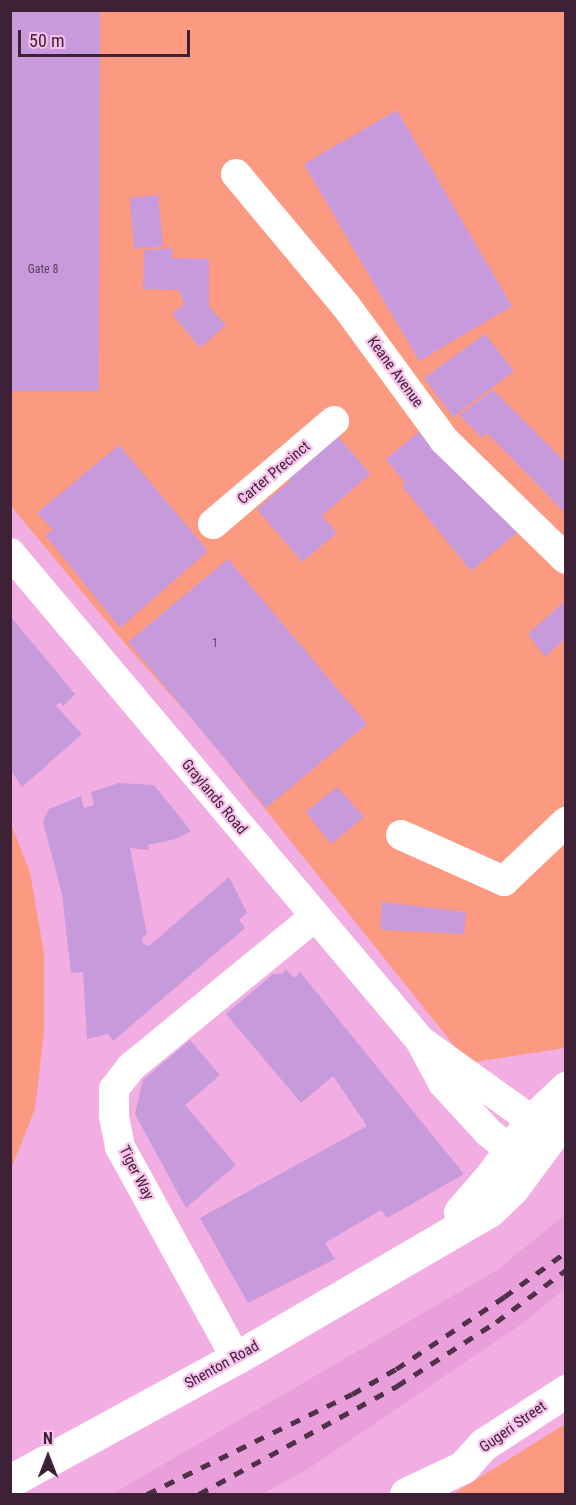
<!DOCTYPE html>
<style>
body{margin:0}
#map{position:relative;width:576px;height:1505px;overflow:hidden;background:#f2aee3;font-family:"Roboto Condensed",sans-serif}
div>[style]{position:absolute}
.built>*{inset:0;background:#e9a0da}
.green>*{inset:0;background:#fc9a81}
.building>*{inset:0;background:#c79adb}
.minor>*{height:30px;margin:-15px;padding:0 15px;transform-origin:15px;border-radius:15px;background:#fff}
.major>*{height:33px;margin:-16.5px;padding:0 16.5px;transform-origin:16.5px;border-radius:16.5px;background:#fff}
.rail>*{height:4.5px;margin-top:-2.25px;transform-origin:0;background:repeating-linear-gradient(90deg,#51314a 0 10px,transparent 0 20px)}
span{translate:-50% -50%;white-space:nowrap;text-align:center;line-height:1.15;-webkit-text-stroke:4.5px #f8c0ea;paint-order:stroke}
.number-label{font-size:12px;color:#604060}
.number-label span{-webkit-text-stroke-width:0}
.street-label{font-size:15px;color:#3d2237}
.frame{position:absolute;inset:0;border:12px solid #3d2237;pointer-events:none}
.north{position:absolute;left:18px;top:1427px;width:60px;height:60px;-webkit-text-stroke:4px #f8c0ea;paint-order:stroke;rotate:0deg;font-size:16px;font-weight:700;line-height:24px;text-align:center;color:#3d2237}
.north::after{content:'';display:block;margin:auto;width:21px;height:27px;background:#3d2237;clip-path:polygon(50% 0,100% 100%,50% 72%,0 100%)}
.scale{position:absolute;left:18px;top:30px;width:172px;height:27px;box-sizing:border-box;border:3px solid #3d2237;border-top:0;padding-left:8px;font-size:18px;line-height:21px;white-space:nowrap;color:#3d2237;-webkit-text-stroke:4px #f8c0ea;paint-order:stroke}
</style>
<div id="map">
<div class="built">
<div style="clip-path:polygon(565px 1215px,565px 1289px,520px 1325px,308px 1469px,262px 1494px,112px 1494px,497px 1270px)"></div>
</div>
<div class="green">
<div style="clip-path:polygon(10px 11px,565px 11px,565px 1048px,468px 1063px,201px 729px,127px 646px,11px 506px)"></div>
<div style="clip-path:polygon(11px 824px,30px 872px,44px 954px,44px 1031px,35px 1109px,11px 1169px)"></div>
<div style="clip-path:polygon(565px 1424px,565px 1494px,453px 1494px)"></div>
</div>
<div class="building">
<div style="clip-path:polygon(10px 10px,100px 10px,99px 391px,10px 391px)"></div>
<div style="clip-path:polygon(397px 110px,512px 306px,419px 361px,304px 164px)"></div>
<div style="clip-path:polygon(158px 195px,163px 246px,134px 249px,130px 198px)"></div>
<div style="clip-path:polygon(172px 248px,172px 258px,209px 259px,209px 307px,226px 325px,200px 348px,172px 314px,184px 304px,179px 290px,143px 289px,144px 250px)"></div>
<div style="clip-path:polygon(485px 334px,514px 371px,453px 417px,424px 378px)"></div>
<div style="clip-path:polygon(493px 390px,566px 463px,566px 514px,487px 433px,482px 438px,459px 415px)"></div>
<div style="clip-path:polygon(430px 423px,520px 530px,471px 571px,402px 486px,405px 483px,386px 459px)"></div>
<div style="clip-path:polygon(335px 433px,370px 474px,322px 516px,337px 533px,302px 562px,257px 509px,290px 481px,286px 476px)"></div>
<div style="clip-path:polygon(119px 445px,208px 551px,120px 628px,45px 535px,53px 530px,37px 513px)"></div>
<div style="clip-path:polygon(228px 559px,367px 724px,266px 808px,128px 642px)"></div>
<div style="clip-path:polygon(566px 600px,566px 638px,545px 657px,528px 634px)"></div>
<div style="clip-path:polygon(10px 616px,75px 694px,63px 706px,60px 702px,56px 706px,82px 734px,22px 787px,10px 769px)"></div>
<div style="clip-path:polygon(119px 783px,154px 785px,191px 831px,176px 839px,148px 845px,149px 850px,130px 848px,147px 934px,142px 938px,143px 944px,149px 946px,229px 877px,247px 913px,239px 920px,245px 928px,113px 1041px,108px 1034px,87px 1039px,83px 972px,71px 973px,62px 894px,43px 822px,49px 809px,81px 796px,84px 808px,94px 805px,91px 792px)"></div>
<div style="clip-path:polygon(337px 787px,364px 817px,331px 844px,306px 812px)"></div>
<div style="clip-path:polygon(382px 902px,466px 912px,464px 934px,383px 930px,380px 927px)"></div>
<div style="clip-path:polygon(286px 969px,294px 978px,300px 972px,464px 1174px,387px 1218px,381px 1210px,325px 1243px,335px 1259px,248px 1303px,200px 1218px,367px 1126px,333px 1076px,301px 1103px,226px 1014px,273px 974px,282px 974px)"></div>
<div style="clip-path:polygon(190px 1040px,220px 1075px,185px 1105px,236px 1165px,186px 1208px,135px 1114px,143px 1080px)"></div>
</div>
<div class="minor">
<div style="left:236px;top:174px;width:172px;rotate:50.2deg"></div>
<div style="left:346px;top:306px;width:166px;rotate:53.8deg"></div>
<div style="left:444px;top:440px;width:170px;rotate:44.3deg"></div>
<div style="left:213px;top:524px;width:159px;rotate:-40.4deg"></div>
<div style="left:10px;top:553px;width:637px;rotate:49.91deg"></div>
<div style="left:420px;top:1040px;width:49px;rotate:61.9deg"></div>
<div style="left:443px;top:1083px;width:67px;rotate:47.4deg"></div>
<div style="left:488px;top:1132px;width:53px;rotate:38.8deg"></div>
<div style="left:401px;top:835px;width:113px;rotate:24.1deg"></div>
<div style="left:504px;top:881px;width:86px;rotate:-43.6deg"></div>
<div style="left:425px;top:1044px;width:156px;rotate:35.6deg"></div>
<div style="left:236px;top:1358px;width:241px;rotate:-118.8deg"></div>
<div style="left:120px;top:1147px;width:32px;rotate:-101deg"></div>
<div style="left:114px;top:1116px;width:27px;rotate:-90deg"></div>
<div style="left:114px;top:1089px;width:28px;rotate:-52deg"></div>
<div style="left:131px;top:1067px;width:237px;rotate:-39.3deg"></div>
</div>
<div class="major">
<div style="left:460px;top:1212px;width:49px;rotate:-49.1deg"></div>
<div style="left:492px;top:1175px;width:68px;rotate:-54deg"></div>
<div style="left:532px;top:1120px;width:47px;rotate:-43.3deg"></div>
<div style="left:10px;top:1481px;width:257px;rotate:-28.6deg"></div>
<div style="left:236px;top:1358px;width:293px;rotate:-30.2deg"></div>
<div style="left:489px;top:1211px;width:32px;rotate:-44deg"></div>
<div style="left:512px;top:1189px;width:67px;rotate:-53.5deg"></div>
<div style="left:552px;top:1135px;width:18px;rotate:-41deg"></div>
<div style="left:406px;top:1494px;width:63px;rotate:-25.3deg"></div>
<div style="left:463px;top:1467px;width:31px;rotate:-48deg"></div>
<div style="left:484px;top:1444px;width:98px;rotate:-32.9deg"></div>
</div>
<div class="rail">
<div style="left:147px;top:1494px;width:228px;rotate:-26deg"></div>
<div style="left:352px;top:1394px;width:51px;rotate:-29.6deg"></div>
<div style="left:396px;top:1369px;width:130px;rotate:-33.7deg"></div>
<div style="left:504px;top:1297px;width:77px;rotate:-36deg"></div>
<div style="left:199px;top:1494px;width:226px;rotate:-28.6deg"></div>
<div style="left:397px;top:1386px;width:118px;rotate:-32.9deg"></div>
<div style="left:496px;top:1322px;width:87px;rotate:-36.6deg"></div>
</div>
<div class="number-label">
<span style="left:43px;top:270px">Gate 8</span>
<span style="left:215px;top:644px">1</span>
</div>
<div class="street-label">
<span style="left:395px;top:372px;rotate:54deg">Keane Avenue</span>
<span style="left:274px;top:473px;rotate:-40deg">Carter Precinct</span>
<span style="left:214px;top:797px;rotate:50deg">Graylands Road</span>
<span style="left:136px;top:1173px;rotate:63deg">Tiger Way</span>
<span style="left:222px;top:1365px;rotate:-29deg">Shenton Road</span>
<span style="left:513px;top:1427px;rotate:-35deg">Gugeri Street</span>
</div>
<div class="frame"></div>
<div class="north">N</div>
<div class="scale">50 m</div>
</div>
